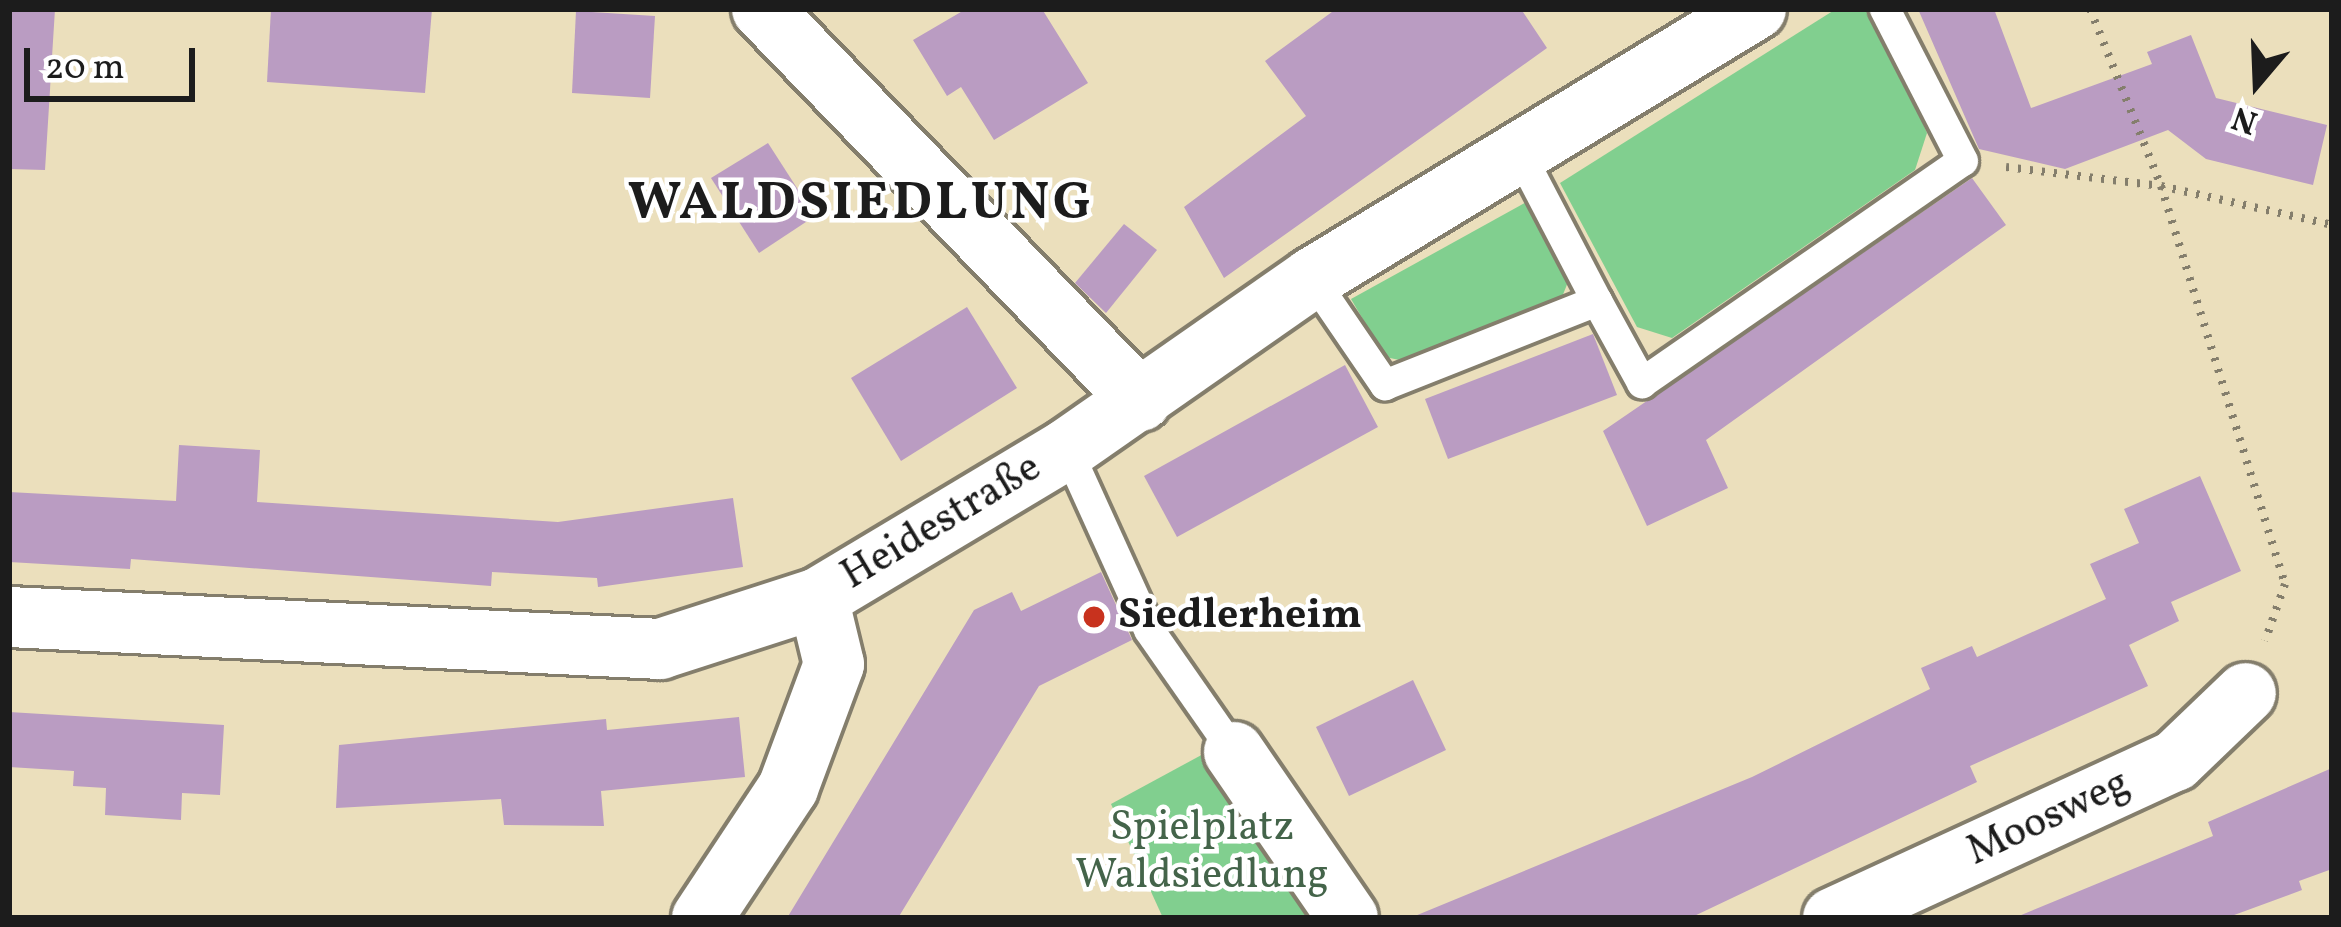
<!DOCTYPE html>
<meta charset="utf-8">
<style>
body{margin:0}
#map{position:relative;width:2341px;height:927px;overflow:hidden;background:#ebdfbc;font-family:Vollkorn,serif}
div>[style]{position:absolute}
.green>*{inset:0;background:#81cf8f}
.building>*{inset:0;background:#ba9cc2}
.path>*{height:8px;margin-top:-4px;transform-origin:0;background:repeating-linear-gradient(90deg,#847e6c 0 3px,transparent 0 12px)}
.roads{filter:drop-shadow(3px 0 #847e6c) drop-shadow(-3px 0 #847e6c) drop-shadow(0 3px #847e6c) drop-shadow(0 -3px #847e6c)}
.service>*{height:30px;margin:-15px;padding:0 15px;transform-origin:15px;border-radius:15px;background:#fff}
.minor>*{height:60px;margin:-30px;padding:0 30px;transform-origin:30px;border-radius:30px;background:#fff}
.dots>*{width:33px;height:33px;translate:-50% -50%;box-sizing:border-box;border:6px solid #fff;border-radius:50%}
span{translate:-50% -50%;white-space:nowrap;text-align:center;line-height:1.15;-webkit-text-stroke:9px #fff;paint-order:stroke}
.street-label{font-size:42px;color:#1c1c1c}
.poi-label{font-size:42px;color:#1c1c1c;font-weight:700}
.left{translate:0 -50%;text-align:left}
.park-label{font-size:42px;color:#44644a}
.district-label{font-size:54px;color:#1c1c1c;font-weight:700;letter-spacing:3px}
.frame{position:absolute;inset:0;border:12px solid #1c1c1c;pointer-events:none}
.north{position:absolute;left:2197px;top:24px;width:120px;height:120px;-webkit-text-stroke:9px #fff;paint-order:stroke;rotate:199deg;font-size:33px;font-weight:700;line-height:48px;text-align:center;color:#1c1c1c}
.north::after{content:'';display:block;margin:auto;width:42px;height:54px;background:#1c1c1c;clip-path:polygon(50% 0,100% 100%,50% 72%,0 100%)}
.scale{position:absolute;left:24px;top:48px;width:171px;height:54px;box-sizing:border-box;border:6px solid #1c1c1c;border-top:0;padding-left:15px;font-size:36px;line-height:42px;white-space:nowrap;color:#1c1c1c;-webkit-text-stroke:9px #fff;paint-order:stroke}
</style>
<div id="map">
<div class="green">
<div style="clip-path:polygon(1836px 9px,1875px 9px,1927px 133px,1915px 170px,1672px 338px,1637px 327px,1560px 183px)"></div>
<div style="clip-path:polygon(1532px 199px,1572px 272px,1558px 307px,1414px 363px,1385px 357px,1351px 299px)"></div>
<div style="clip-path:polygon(1207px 752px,1322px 918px,1163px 918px,1111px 804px)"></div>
</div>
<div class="building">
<div style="clip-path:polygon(9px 9px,55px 9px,45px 170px,9px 169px)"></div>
<div style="clip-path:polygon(271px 9px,432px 9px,425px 93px,267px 82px)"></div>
<div style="clip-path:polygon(966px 9px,1042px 9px,1088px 83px,994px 140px,961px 87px,947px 96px,913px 40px)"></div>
<div style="clip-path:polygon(1336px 9px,1521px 9px,1547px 48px,1224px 278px,1184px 207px,1306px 116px,1265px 61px)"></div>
<div style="clip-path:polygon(1918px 9px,1994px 9px,2031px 108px,2152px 64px,2147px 52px,2191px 35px,2216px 98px,2327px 125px,2313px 185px,2206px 159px,2168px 130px,2065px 169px,1979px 149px)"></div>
<div style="clip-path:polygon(576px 11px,655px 16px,650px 98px,572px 93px)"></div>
<div style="clip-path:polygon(768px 143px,815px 216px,759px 253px,711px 178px)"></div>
<div style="clip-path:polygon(1972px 178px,2006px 225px,1706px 440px,1728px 488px,1647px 526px,1603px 431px)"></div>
<div style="clip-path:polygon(1124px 224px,1157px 250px,1106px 313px,1075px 283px)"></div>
<div style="clip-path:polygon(967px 307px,1017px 388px,901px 461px,851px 378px)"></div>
<div style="clip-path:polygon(1593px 334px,1617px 395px,1448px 459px,1425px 399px)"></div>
<div style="clip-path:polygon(1345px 365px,1378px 427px,1177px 537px,1144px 476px)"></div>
<div style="clip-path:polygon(179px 445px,260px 450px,257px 502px,558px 522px,733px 498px,743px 567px,598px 587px,597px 578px,492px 572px,491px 586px,131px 559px,130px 569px,9px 562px,9px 492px,176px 501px)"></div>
<div style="clip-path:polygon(2200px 476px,2241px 571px,2171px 602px,2179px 621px,2129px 645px,2148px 686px,1970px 766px,1977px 782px,1690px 918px,1410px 918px,1752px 777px,1930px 689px,1921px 668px,1972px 646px,1977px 657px,2106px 599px,2090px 564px,2139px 543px,2124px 509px)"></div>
<div style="clip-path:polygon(1101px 572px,1132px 640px,1039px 686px,898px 918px,787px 918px,974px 610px,1012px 592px,1021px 611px)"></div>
<div style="clip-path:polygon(1413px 680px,1446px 750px,1349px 796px,1316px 727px)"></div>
<div style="clip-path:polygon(9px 712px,224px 725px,220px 795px,182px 793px,181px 820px,105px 815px,106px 788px,73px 786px,74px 771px,9px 767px)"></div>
<div style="clip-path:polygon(739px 717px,745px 777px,601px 791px,604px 826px,504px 825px,501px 799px,336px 808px,339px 745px,606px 719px,607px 730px)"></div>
<div style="clip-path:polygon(2332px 768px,2332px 869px,2299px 881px,2302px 890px,2226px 918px,2014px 918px,2213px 836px,2208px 822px)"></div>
</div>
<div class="path">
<div style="left:2090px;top:9px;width:191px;rotate:68.1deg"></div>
<div style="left:2161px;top:186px;width:175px;rotate:12.8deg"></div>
<div style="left:2006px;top:167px;width:156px;rotate:7deg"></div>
<div style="left:2161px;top:186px;width:417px;rotate:72.7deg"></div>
<div style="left:2285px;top:584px;width:60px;rotate:109.3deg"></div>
</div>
<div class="roads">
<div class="service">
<div style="left:1518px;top:150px;width:170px;rotate:62.4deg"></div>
<div style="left:1312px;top:278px;width:130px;rotate:55.7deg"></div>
<div style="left:1385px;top:385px;width:228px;rotate:-21.6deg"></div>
<div style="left:1597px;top:301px;width:94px;rotate:61.2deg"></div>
<div style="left:1642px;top:383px;width:390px;rotate:-34.7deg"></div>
<div style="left:1963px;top:161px;width:171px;rotate:-117.2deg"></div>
<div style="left:1067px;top:449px;width:199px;rotate:65.6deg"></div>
<div style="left:1149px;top:630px;width:149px;rotate:55.1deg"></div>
</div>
<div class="minor">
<div style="left:762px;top:9px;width:545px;rotate:45.97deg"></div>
<div style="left:9px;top:617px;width:652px;rotate:2.81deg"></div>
<div style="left:660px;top:649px;width:166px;rotate:-17.9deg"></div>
<div style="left:818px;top:598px;width:290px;rotate:-30.9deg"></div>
<div style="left:1067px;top:449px;width:299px;rotate:-34.9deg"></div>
<div style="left:1312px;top:278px;width:519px;rotate:-31.21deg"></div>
<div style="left:1234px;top:752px;width:201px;rotate:55.5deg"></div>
<div style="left:702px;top:918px;width:156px;rotate:-56.5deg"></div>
<div style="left:788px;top:788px;width:132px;rotate:-69.6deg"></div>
<div style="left:834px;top:664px;width:68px;rotate:-103.6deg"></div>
<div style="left:1833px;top:918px;width:376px;rotate:-24.7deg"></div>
<div style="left:2175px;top:761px;width:98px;rotate:-43.8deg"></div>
</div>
</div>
<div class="dots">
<div style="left:1094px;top:617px;background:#c8321e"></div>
</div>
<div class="street-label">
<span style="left:942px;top:523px;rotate:-31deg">Heidestraße</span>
<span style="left:2049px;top:819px;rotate:-25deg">Moosweg</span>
</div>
<div class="poi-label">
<span class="left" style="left:1118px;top:617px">Siedlerheim</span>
</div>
<div class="park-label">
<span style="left:1202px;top:853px">Spielplatz<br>Waldsiedlung</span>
</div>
<div class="district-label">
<span style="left:861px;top:205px">WALDSIEDLUNG</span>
</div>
<div class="frame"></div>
<div class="north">N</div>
<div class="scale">20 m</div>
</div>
